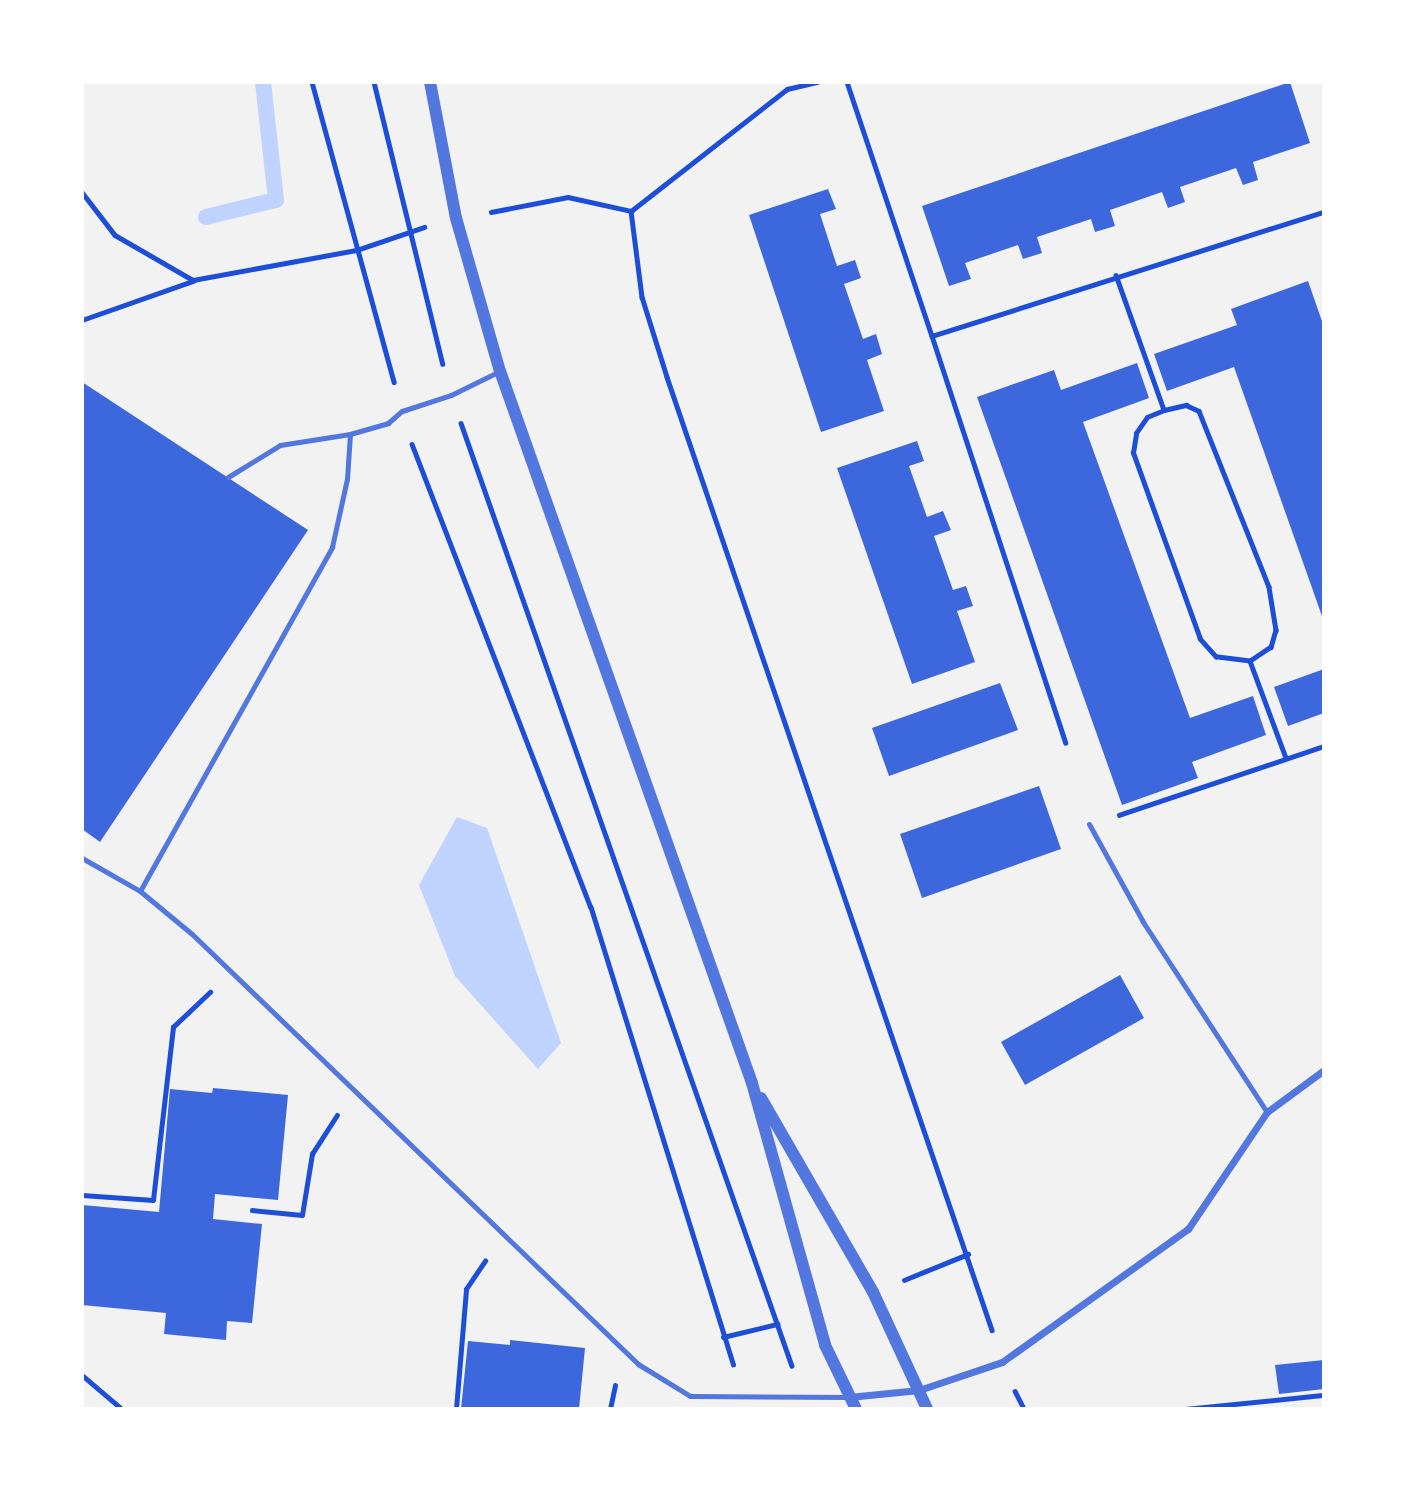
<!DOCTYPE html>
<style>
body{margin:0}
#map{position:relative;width:1406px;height:1491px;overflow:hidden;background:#f2f2f2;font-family:"IBM Plex Sans",sans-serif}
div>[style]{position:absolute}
.water>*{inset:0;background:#bfd3fe}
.stream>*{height:16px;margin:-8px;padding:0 8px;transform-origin:8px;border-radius:8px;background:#bfd3fe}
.building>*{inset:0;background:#3d67dc}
.path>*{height:4.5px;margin:-2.25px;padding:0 2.25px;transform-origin:2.25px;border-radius:2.25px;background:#1d4ed8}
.service>*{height:5px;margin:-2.5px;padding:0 2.5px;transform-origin:2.5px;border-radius:2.5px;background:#5277de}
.minor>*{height:7px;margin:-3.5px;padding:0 3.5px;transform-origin:3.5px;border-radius:3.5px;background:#5277de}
.tertiary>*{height:12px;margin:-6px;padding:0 6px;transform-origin:6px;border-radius:6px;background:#5277de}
span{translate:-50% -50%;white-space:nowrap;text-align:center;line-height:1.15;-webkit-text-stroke:5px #fff;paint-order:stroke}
.frame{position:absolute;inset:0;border:84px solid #fff;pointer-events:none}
</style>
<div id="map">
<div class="water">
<div style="clip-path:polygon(457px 817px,487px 828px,561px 1043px,538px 1069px,455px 976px,419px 885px)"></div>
</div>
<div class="stream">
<div style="left:206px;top:217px;width:72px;rotate:-13.7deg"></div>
<div style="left:276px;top:200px;width:119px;rotate:-96.3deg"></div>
</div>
<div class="building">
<div style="clip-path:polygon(1290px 82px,1310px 143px,1253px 162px,1258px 180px,1243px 185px,1236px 168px,1180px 187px,1185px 202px,1168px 208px,1162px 192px,1110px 210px,1115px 226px,1095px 232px,1091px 219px,1037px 237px,1042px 253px,1023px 259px,1018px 245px,965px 263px,971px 279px,949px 286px,922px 206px)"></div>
<div style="clip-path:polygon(828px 189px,836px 209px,820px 214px,837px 266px,855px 260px,861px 278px,844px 284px,863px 339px,876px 334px,882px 354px,867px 360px,884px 411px,821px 432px,749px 215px)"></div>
<div style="clip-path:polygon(1308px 281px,1324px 327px,1323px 619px,1234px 367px,1167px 391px,1154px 354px,1237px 325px,1231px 309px)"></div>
<div style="clip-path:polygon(1137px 363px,1149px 398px,1083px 422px,1190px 718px,1253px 696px,1266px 735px,1192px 762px,1198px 778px,1122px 805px,977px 397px,1054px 370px,1061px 390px)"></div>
<div style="clip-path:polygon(82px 382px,308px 530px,100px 842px,82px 829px)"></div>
<div style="clip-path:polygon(917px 441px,924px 461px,909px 466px,927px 517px,943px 511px,951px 530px,934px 536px,953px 590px,966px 586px,973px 606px,957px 611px,975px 662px,912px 684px,837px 468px)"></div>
<div style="clip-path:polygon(1324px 669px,1324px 713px,1288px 726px,1274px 687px)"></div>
<div style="clip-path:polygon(1000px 683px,1018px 730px,889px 776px,872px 728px)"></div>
<div style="clip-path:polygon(1039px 786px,1061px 849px,922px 898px,900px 834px)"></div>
<div style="clip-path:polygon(1120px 975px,1144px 1018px,1025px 1085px,1001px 1042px)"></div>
<div style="clip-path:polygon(213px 1088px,288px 1095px,278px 1200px,215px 1194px,213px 1219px,262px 1224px,252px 1323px,227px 1321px,226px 1340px,164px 1334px,166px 1313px,82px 1305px,82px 1205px,159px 1212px,170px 1089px,212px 1093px)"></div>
<div style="clip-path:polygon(510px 1340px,585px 1348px,579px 1409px,461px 1409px,468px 1341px,510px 1345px)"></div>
<div style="clip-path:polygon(1324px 1360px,1324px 1389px,1279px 1394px,1275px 1365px)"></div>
</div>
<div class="path">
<div style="left:312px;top:82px;width:311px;rotate:74.7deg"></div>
<div style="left:374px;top:82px;width:290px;rotate:76.3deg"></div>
<div style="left:847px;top:82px;width:268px;rotate:71.5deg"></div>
<div style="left:932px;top:336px;width:411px;rotate:-17.6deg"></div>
<div style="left:82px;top:192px;width:54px;rotate:52.5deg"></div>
<div style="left:115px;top:235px;width:90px;rotate:30deg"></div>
<div style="left:193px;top:280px;width:167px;rotate:-10.4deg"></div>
<div style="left:357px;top:250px;width:71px;rotate:-18.9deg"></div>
<div style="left:631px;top:211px;width:198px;rotate:-38deg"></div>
<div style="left:787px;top:89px;width:31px;rotate:-13deg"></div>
<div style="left:491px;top:212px;width:78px;rotate:-11deg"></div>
<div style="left:568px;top:197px;width:65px;rotate:12.5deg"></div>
<div style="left:631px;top:211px;width:87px;rotate:82.7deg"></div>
<div style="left:642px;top:297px;width:84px;rotate:72.6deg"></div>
<div style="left:667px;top:377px;width:1007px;rotate:71.17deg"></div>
<div style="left:1116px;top:275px;width:143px;rotate:70.4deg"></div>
<div style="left:82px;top:320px;width:118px;rotate:-19.4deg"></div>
<div style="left:932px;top:336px;width:428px;rotate:71.8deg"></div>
<div style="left:461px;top:423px;width:999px;rotate:70.66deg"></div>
<div style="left:412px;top:444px;width:496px;rotate:68.9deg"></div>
<div style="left:591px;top:907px;width:479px;rotate:72.7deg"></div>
<div style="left:1250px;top:661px;width:34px;rotate:-173deg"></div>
<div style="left:1216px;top:657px;width:24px;rotate:-132deg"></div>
<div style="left:1200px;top:639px;width:198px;rotate:-109.8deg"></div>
<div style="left:1133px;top:453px;width:20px;rotate:-81deg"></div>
<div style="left:1136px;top:433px;width:19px;rotate:-55deg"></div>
<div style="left:1147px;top:417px;width:18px;rotate:-22deg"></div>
<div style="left:1164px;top:410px;width:23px;rotate:-13deg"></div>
<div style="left:1186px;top:405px;width:14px;rotate:25deg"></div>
<div style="left:1199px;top:411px;width:189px;rotate:68.3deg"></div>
<div style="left:1269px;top:587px;width:44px;rotate:80.8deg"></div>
<div style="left:1276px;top:630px;width:18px;rotate:106deg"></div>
<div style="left:1271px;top:647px;width:25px;rotate:146deg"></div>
<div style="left:1250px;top:661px;width:103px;rotate:69.6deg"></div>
<div style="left:1119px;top:815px;width:216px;rotate:-18.6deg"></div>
<div style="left:82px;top:1195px;width:71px;rotate:4deg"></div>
<div style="left:153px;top:1200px;width:174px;rotate:-83.4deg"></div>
<div style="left:173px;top:1027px;width:51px;rotate:-43.4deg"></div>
<div style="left:252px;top:1210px;width:50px;rotate:5.7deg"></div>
<div style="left:302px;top:1215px;width:62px;rotate:-80.7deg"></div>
<div style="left:312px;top:1154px;width:46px;rotate:-57.3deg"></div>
<div style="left:904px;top:1280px;width:69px;rotate:-22.1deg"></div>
<div style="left:723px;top:1337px;width:56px;rotate:-13.5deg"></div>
<div style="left:82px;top:1375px;width:52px;rotate:40.4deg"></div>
<div style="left:1015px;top:1391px;width:20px;rotate:63deg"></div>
<div style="left:456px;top:1409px;width:120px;rotate:-85.2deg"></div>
<div style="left:466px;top:1289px;width:34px;rotate:-56deg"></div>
<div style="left:610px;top:1409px;width:24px;rotate:-78deg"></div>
<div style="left:1185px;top:1409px;width:140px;rotate:-5.8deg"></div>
</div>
<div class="service">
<div style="left:228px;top:477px;width:61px;rotate:-31.6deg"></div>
<div style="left:280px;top:445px;width:71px;rotate:-8.9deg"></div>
<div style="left:1089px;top:824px;width:112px;rotate:61.1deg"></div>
<div style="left:1143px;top:922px;width:227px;rotate:56.9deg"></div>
<div style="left:82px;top:858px;width:67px;rotate:29.6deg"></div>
<div style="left:140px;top:891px;width:67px;rotate:39.6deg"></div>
<div style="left:192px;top:934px;width:620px;rotate:43.95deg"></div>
<div style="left:638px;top:1364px;width:61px;rotate:31.6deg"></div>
<div style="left:690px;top:1396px;width:159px;rotate:0.4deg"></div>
<div style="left:140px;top:891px;width:394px;rotate:-60.8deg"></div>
<div style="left:332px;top:547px;width:70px;rotate:-77.6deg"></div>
<div style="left:347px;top:479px;width:45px;rotate:-86.2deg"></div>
<div style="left:350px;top:434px;width:40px;rotate:-16deg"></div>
<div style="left:388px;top:423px;width:18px;rotate:-41deg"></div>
<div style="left:402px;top:411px;width:52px;rotate:-18.1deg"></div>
<div style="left:451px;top:395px;width:55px;rotate:-26.1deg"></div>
</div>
<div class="minor">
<div style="left:849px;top:1397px;width:70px;rotate:-5.7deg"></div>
<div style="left:919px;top:1390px;width:88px;rotate:-18.6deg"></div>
<div style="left:1002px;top:1362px;width:229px;rotate:-35.6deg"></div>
<div style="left:1188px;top:1229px;width:141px;rotate:-56deg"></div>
<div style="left:1267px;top:1112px;width:71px;rotate:-36.4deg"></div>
</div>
<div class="tertiary">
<div style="left:430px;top:82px;width:138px;rotate:79.2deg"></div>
<div style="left:456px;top:218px;width:159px;rotate:74deg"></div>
<div style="left:500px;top:371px;width:755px;rotate:70.51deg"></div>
<div style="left:752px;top:1083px;width:272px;rotate:74.4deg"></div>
<div style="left:825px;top:1345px;width:71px;rotate:64.2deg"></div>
<div style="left:761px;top:1098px;width:224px;rotate:60deg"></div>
<div style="left:873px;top:1292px;width:129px;rotate:65.2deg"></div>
</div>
<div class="frame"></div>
</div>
